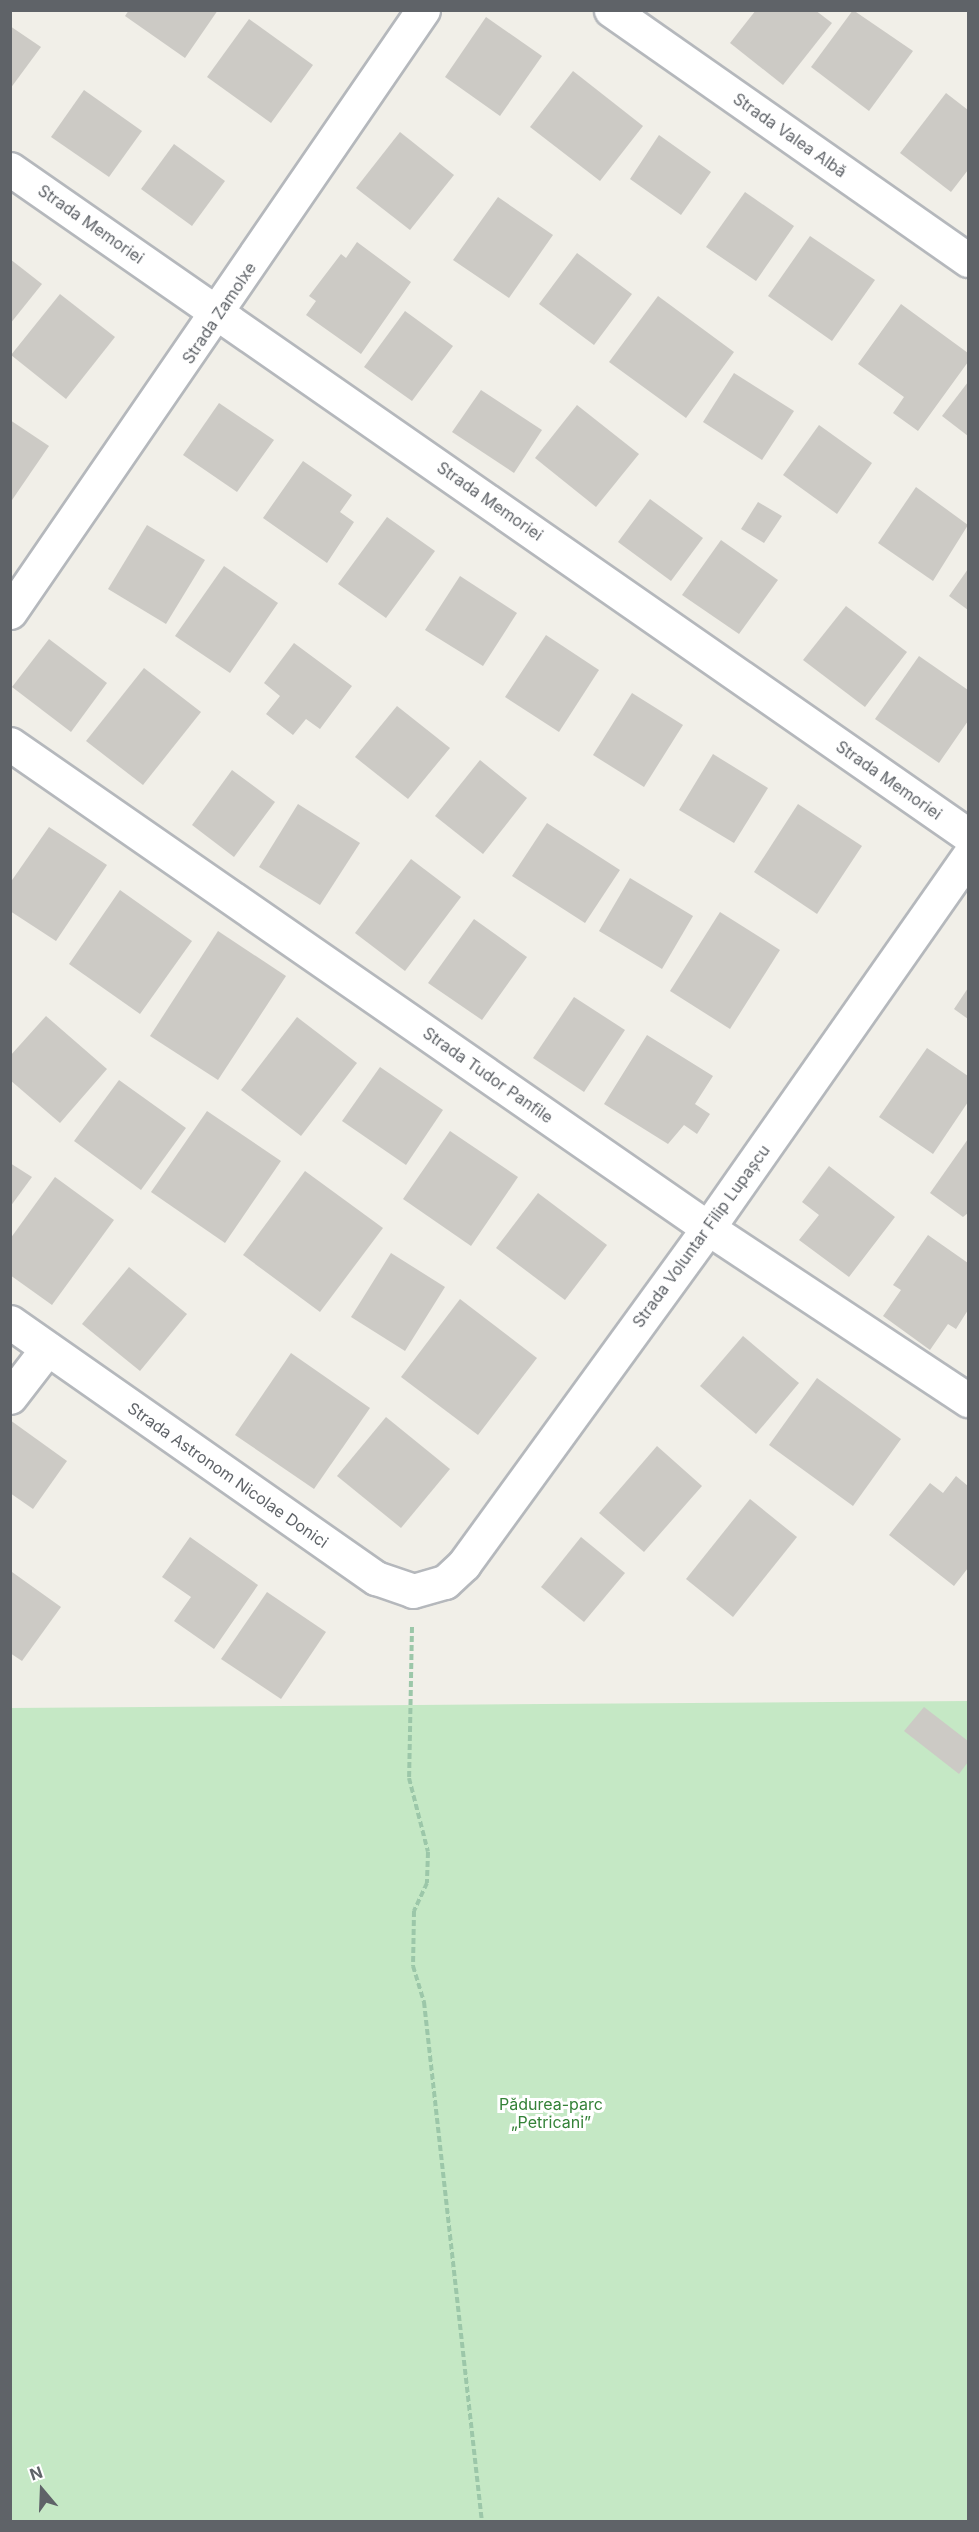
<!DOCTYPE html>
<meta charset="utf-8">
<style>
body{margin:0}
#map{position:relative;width:979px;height:2532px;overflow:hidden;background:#f1efe8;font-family:Inter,sans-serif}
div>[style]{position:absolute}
.green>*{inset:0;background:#c5e8c5}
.building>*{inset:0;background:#cccac5}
.path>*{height:4px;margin-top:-2px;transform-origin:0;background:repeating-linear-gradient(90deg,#9cc7a9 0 6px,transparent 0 9px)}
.roads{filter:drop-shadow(2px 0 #b5b8bc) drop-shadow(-2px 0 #b5b8bc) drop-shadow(0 2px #b5b8bc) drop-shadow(0 -2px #b5b8bc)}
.minor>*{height:33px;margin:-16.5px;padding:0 16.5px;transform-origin:16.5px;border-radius:16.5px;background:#fff}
span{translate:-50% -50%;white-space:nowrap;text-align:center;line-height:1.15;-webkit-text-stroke:6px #fff;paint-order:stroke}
.street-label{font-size:16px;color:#5f6368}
.park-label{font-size:16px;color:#348238}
.frame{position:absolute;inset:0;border:12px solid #5f6368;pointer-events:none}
.north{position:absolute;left:12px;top:2460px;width:60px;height:60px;-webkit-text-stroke:4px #fff;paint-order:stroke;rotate:341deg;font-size:16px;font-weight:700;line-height:24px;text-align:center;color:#5f6368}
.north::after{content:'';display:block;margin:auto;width:21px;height:27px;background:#5f6368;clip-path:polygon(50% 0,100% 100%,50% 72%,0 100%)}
</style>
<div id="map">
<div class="green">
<div style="clip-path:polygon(968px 1701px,968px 2521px,11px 2521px,10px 1708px)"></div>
</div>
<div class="building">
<div style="clip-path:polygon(129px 10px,218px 10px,185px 58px,125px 16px)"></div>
<div style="clip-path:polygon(756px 10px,815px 10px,832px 23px,783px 85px,730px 43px)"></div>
<div style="clip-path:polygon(853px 10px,913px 51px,869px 111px,811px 67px)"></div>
<div style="clip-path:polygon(486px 17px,542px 56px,500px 116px,445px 77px)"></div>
<div style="clip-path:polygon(249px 19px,313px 65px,271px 123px,207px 77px)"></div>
<div style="clip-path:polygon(10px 26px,41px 47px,10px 89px)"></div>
<div style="clip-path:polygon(573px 71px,643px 126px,600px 181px,530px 127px)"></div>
<div style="clip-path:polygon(84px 90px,142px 131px,109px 177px,51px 137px)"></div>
<div style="clip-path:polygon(946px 93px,968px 110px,968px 170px,951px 192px,900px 153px)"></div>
<div style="clip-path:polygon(400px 132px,454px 175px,410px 230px,356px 188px)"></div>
<div style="clip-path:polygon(659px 135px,711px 172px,681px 215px,630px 179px)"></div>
<div style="clip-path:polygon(174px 144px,225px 181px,192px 226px,141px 189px)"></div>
<div style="clip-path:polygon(745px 192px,794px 226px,756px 281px,706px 247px)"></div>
<div style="clip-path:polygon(498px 197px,553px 235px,509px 298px,453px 260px)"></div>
<div style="clip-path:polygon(810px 236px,875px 280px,832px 341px,768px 296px)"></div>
<div style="clip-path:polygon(357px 242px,411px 282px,361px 354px,306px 315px,316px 301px,309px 296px,341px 254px,346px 258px)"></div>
<div style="clip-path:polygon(577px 253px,632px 294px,594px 345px,539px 304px)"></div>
<div style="clip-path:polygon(10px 259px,42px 284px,10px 324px)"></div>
<div style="clip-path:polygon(60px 294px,115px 337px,66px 399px,11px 355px)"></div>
<div style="clip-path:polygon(658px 296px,734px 352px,686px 418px,609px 362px)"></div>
<div style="clip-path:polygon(901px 304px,968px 353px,968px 362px,918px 431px,893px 413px,904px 397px,858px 364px)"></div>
<div style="clip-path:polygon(405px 311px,453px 346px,412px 401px,364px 367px)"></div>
<div style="clip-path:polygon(734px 373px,794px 411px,762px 460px,703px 422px)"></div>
<div style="clip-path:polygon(968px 382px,968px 436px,942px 416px)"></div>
<div style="clip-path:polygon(481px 390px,542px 430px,514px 473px,452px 432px)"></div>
<div style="clip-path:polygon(219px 403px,274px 440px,237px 492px,183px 455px)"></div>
<div style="clip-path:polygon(577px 405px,639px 454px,596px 507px,535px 458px)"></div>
<div style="clip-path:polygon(10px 420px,49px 446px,10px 503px)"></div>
<div style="clip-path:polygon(819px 425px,872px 463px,837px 514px,783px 475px)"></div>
<div style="clip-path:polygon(303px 461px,352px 495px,340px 512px,354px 522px,327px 563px,263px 518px)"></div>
<div style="clip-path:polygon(916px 487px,968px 525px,933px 581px,878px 543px)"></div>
<div style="clip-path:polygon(650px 499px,703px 538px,671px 581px,618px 542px)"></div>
<div style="clip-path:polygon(758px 502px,782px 516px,764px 543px,741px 529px)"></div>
<div style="clip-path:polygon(387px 517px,435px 551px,386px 618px,338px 584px)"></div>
<div style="clip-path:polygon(147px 525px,205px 560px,166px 624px,108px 589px)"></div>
<div style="clip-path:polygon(721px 540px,778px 580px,739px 634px,682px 595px)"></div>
<div style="clip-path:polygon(224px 566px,278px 603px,230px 673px,175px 636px)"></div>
<div style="clip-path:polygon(968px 569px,968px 610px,949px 596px)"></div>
<div style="clip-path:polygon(460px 576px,517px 613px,483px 666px,425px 630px)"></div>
<div style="clip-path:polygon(846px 606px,907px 652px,865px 707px,803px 660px)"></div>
<div style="clip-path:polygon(546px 635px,599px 670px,559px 732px,505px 697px)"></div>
<div style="clip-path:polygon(49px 639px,107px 683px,71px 732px,12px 687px)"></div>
<div style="clip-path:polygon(294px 643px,352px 686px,320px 729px,306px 719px,293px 735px,266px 714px,280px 696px,264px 683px)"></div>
<div style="clip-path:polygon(919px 656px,968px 690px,968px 721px,939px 763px,875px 719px)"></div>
<div style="clip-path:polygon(144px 668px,201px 712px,143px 785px,86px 741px)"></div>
<div style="clip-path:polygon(632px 693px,683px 725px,644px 787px,593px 755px)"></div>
<div style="clip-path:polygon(397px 706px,450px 748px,408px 799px,355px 757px)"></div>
<div style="clip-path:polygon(713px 754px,768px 788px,734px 843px,679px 810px)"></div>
<div style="clip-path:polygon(480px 760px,527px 798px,483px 854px,435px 816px)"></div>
<div style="clip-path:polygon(232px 770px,275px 802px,234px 857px,192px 825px)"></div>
<div style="clip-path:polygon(298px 804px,360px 843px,320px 905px,259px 867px)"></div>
<div style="clip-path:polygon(798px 804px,862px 846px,817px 914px,754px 872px)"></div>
<div style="clip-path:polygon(547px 823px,620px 870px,585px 923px,512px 876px)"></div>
<div style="clip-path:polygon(49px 827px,107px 865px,56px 941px,10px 911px,10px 883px)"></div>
<div style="clip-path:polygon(411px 859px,461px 897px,405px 971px,355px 933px)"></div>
<div style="clip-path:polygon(630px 878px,693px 916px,662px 969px,599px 931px)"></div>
<div style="clip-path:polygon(120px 890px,192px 941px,140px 1014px,69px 964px)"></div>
<div style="clip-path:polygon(720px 912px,780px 950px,730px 1029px,670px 991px)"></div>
<div style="clip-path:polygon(474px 919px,527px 957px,482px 1020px,428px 983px)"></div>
<div style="clip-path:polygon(218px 931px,286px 976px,218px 1080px,150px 1036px)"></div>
<div style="clip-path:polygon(968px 988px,968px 1019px,954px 1009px)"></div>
<div style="clip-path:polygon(574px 997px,625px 1030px,584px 1092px,533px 1058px)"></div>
<div style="clip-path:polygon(46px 1016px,107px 1069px,60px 1123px,10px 1080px,10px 1056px)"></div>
<div style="clip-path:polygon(297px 1017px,357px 1063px,301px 1136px,241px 1090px)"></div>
<div style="clip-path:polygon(647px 1035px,713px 1076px,695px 1104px,710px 1114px,697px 1134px,684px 1125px,668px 1144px,604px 1104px)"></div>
<div style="clip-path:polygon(927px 1048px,968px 1076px,968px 1102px,933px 1154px,879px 1117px)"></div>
<div style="clip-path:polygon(380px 1067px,443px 1110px,406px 1165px,342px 1121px)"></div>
<div style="clip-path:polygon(119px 1080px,186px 1128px,141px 1190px,74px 1141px)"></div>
<div style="clip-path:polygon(207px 1111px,281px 1161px,225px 1243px,151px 1192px)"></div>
<div style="clip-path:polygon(450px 1131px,518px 1177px,471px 1246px,403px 1199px)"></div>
<div style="clip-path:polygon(968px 1139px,968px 1213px,963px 1217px,930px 1193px)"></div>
<div style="clip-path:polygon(10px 1163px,32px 1177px,10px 1207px)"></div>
<div style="clip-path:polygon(829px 1166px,895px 1217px,849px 1277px,799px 1240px,819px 1215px,802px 1202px)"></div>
<div style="clip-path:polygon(305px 1171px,383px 1228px,320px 1312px,243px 1255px)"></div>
<div style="clip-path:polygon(55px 1177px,114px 1220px,52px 1305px,10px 1275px,10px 1239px)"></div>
<div style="clip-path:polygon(538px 1193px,607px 1245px,565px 1300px,496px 1248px)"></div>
<div style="clip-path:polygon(928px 1235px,968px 1263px,968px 1310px,956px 1329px,948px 1324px,930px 1350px,883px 1316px,901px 1290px,893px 1285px)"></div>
<div style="clip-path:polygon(391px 1253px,445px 1287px,405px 1351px,351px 1317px)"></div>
<div style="clip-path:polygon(129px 1267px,187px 1314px,140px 1371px,82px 1324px)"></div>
<div style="clip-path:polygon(460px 1299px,537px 1358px,478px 1435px,401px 1377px)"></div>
<div style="clip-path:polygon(743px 1336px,799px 1383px,756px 1434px,700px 1386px)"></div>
<div style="clip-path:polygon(291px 1353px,370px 1408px,314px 1489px,235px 1435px)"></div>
<div style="clip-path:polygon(817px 1378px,901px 1439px,853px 1506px,769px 1445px)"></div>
<div style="clip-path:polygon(386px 1417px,450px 1469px,401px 1528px,337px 1476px)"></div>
<div style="clip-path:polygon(10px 1420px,67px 1461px,33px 1509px,10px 1493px)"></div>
<div style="clip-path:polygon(657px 1446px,702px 1486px,644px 1552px,599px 1513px)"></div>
<div style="clip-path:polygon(956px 1476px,968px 1486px,968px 1568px,954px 1586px,889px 1535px,930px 1483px,943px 1493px)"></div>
<div style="clip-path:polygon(750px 1499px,797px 1537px,733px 1617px,686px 1579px)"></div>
<div style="clip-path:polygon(190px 1537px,258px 1585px,214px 1649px,174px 1621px,191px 1597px,162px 1577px)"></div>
<div style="clip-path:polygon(581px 1537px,625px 1573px,584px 1622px,541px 1587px)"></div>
<div style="clip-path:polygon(12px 1572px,61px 1607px,22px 1661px,10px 1653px)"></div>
<div style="clip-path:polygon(267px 1592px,326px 1632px,281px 1699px,221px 1659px)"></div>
<div style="clip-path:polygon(924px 1707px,968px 1741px,968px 1762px,959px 1774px,904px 1731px)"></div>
</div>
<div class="path">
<div style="left:412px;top:1627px;width:151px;rotate:91.1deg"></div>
<div style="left:409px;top:1778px;width:76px;rotate:75.6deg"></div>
<div style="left:428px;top:1852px;width:31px;rotate:92deg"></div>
<div style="left:427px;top:1883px;width:31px;rotate:115deg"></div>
<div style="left:414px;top:1911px;width:55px;rotate:91deg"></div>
<div style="left:413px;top:1966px;width:38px;rotate:73deg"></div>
<div style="left:424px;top:2002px;width:523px;rotate:83.64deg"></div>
</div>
<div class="roads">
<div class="minor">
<div style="left:611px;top:10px;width:436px;rotate:35deg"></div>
<div style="left:10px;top:169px;width:1167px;rotate:34.81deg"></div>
<div style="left:10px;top:612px;width:730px;rotate:-55.55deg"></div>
<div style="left:10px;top:744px;width:849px;rotate:34.74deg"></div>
<div style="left:708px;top:1228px;width:312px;rotate:33.5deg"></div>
<div style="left:10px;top:1322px;width:447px;rotate:35deg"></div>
<div style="left:376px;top:1578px;width:39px;rotate:19deg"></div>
<div style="left:413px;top:1591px;width:33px;rotate:-16deg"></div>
<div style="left:445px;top:1582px;width:26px;rotate:-43deg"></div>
<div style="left:464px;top:1564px;width:415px;rotate:-54deg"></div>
<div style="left:708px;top:1228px;width:453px;rotate:-55deg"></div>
<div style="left:10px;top:1397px;width:61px;rotate:-52.4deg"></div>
</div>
</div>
<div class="street-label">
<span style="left:790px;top:135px;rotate:35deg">Strada Valea Albă</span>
<span style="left:91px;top:224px;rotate:35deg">Strada Memoriei</span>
<span style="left:219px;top:313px;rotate:-56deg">Strada Zamolxe</span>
<span style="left:490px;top:501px;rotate:35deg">Strada Memoriei</span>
<span style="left:889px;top:780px;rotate:35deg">Strada Memoriei</span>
<span style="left:488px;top:1075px;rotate:35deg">Strada Tudor Panfile</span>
<span style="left:701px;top:1236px;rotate:-54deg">Strada Voluntar Filip Lupașcu</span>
<span style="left:228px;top:1475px;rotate:35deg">Strada Astronom Nicolae Donici</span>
</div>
<div class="park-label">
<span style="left:551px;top:2113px">Pădurea-parc<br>„Petricani”</span>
</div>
<div class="frame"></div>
<div class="north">N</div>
</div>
